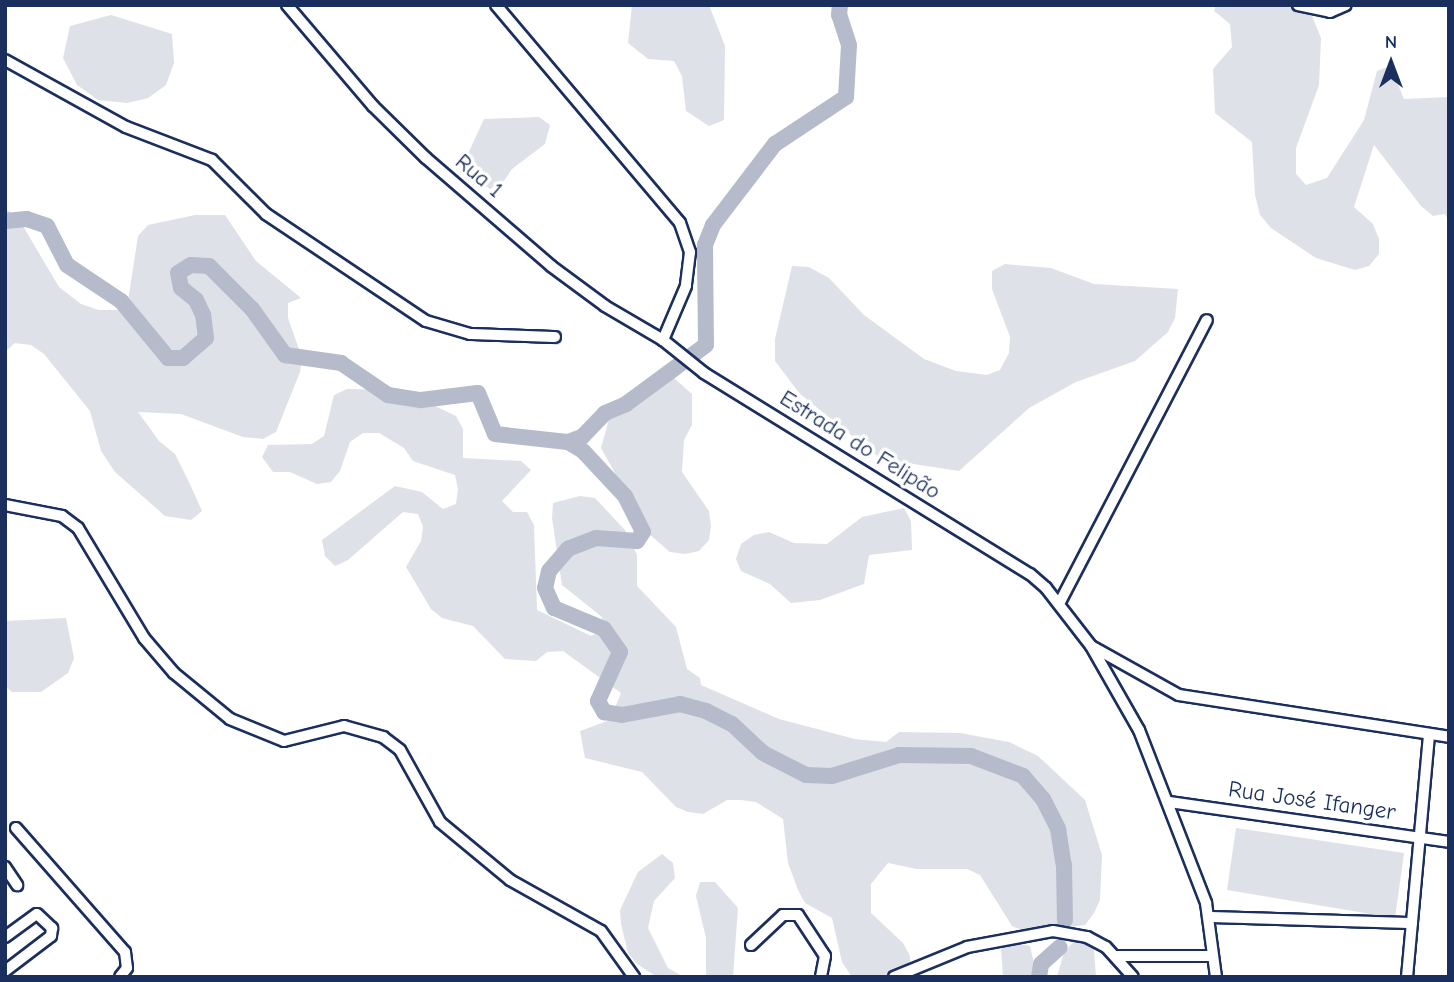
<!DOCTYPE html>
<meta charset="utf-8">
<style>
body{margin:0}
#map{position:relative;width:1454px;height:982px;overflow:hidden;background:#fff;font-family:"Comic Neue",sans-serif}
div>[style]{position:absolute}
.green>*{inset:0;background:#dee1e7}
.river>*{height:16px;margin:-8px;padding:0 8px;transform-origin:8px;border-radius:8px;background:#b5bbca}
.roads{filter:drop-shadow(2px 0 #1b2f5e) drop-shadow(-2px 0 #1b2f5e) drop-shadow(0 2px #1b2f5e) drop-shadow(0 -2px #1b2f5e)}
.minor>*{height:10px;margin:-5px;padding:0 5px;transform-origin:5px;border-radius:5px;background:#fff}
span{translate:-50% -50%;white-space:nowrap;text-align:center;line-height:1.15;-webkit-text-stroke:7px #fff;paint-order:stroke}
.street-label{font-size:23px;color:#1b2f5e}
.frame{position:absolute;inset:0;border:7px solid #1b2f5e;pointer-events:none}
.north{position:absolute;left:1356px;top:28px;width:70px;height:70px;-webkit-text-stroke:5px #fff;paint-order:stroke;rotate:0deg;font-size:19px;font-weight:700;line-height:28px;text-align:center;color:#1b2f5e}
.north::after{content:'';display:block;margin:auto;width:24px;height:32px;background:#1b2f5e;clip-path:polygon(50% 0,100% 100%,50% 72%,0 100%)}
</style>
<div id="map">
<div class="green">
<div style="clip-path:polygon(632px 5px,709px 5px,725px 46px,724px 120px,709px 126px,686px 111px,682px 76px,674px 61px,648px 59px,628px 43px)"></div>
<div style="clip-path:polygon(1216px 5px,1288px 5px,1312px 16px,1321px 38px,1319px 85px,1296px 148px,1296px 174px,1306px 185px,1327px 178px,1364px 120px,1377px 71px,1390px 66px,1404px 99px,1449px 97px,1449px 221px,1445px 214px,1433px 216px,1421px 206px,1374px 145px,1354px 207px,1373px 224px,1379px 239px,1379px 254px,1369px 266px,1355px 270px,1316px 258px,1271px 228px,1260px 215px,1255px 195px,1252px 142px,1215px 113px,1213px 69px,1232px 47px,1230px 24px,1214px 11px)"></div>
<div style="clip-path:polygon(111px 15px,172px 34px,174px 63px,166px 85px,148px 98px,127px 103px,98px 100px,77px 85px,63px 58px,70px 26px)"></div>
<div style="clip-path:polygon(539px 117px,550px 125px,545px 144px,512px 169px,503px 182px,490px 189px,466px 173px,466px 158px,484px 119px)"></div>
<div style="clip-path:polygon(5px 209px,17px 216px,59px 287px,81px 304px,99px 310px,117px 310px,128px 301px,138px 236px,148px 225px,195px 215px,225px 215px,256px 261px,301px 298px,288px 303px,288px 318px,302px 358px,300px 372px,276px 432px,263px 439px,243px 437px,181px 414px,138px 412px,159px 441px,175px 454px,189px 482px,202px 511px,191px 520px,165px 516px,115px 472px,101px 451px,90px 411px,44px 354px,31px 345px,15px 343px,5px 352px)"></div>
<div style="clip-path:polygon(1005px 264px,1051px 268px,1094px 284px,1178px 289px,1175px 318px,1168px 332px,1135px 361px,1076px 382px,1029px 408px,959px 471px,881px 459px,800px 394px,775px 361px,775px 339px,792px 266px,809px 267px,829px 278px,864px 315px,924px 359px,956px 371px,987px 375px,1000px 370px,1009px 353px,1010px 337px,992px 289px,992px 271px)"></div>
<div style="clip-path:polygon(666px 371px,692px 394px,692px 425px,684px 440px,682px 472px,709px 511px,711px 526px,709px 540px,699px 551px,685px 554px,670px 552px,649px 534px,601px 448px,609px 419px,618px 406px,660px 388px)"></div>
<div style="clip-path:polygon(347px 389px,400px 390px,414px 396px,456px 416px,463px 429px,463px 458px,521px 461px,531px 470px,502px 501px,513px 512px,527px 512px,534px 525px,537px 610px,591px 636px,603px 631px,602px 617px,562px 585px,552px 518px,553px 503px,580px 496px,595px 498px,625px 530px,637px 555px,637px 586px,676px 627px,687px 669px,700px 678px,701px 685px,779px 719px,855px 739px,886px 742px,899px 732px,960px 733px,1009px 742px,1038px 756px,1085px 800px,1102px 855px,1100px 900px,1094px 913px,1085px 925px,1027px 932px,1012px 926px,980px 875px,967px 869px,917px 869px,888px 863px,871px 884px,871px 913px,903px 943px,910px 956px,910px 977px,852px 977px,842px 962px,832px 918px,805px 903px,798px 890px,788px 863px,783px 819px,756px 802px,741px 800px,727px 800px,703px 814px,688px 812px,676px 807px,642px 772px,585px 758px,580px 731px,610px 720px,621px 693px,563px 651px,547px 652px,536px 661px,505px 659px,473px 626px,442px 618px,431px 609px,406px 567px,421px 541px,423px 527px,418px 514px,403px 512px,348px 560px,335px 566px,325px 556px,322px 540px,395px 486px,422px 492px,443px 509px,456px 504px,458px 489px,455px 475px,413px 461px,404px 448px,379px 433px,363px 433px,350px 442px,340px 471px,331px 482px,317px 484px,290px 472px,273px 472px,262px 457px,268px 445px,312px 444px,324px 436px,334px 395px)"></div>
<div style="clip-path:polygon(904px 508px,911px 521px,912px 550px,869px 555px,864px 584px,820px 600px,791px 603px,770px 584px,741px 571px,736px 559px,741px 544px,754px 535px,769px 532px,794px 543px,827px 544px,862px 517px)"></div>
<div style="clip-path:polygon(66px 618px,74px 658px,68px 673px,41px 692px,12px 692px,5px 686px,5px 621px)"></div>
<div style="clip-path:polygon(1236px 828px,1404px 853px,1395px 918px,1227px 890px)"></div>
<div style="clip-path:polygon(662px 854px,673px 863px,675px 878px,654px 901px,648px 928px,668px 968px,684px 977px,657px 977px,637px 964px,628px 953px,621px 924px,620px 910px,638px 872px)"></div>
<div style="clip-path:polygon(700px 882px,715px 882px,738px 908px,733px 977px,706px 977px,706px 938px,696px 896px)"></div>
<div style="clip-path:polygon(1081px 934px,1094px 949px,1096px 977px,1057px 977px,1064px 952px)"></div>
<div style="clip-path:polygon(1014px 943px,1030px 946px,1037px 977px,1003px 977px,1001px 949px)"></div>
</div>
<div class="river">
<div style="left:5px;top:221px;width:22px;rotate:-5deg"></div>
<div style="left:27px;top:219px;width:21px;rotate:19deg"></div>
<div style="left:47px;top:226px;width:44px;rotate:62.9deg"></div>
<div style="left:67px;top:265px;width:65px;rotate:33.7deg"></div>
<div style="left:121px;top:301px;width:74px;rotate:50.5deg"></div>
<div style="left:168px;top:358px;width:15px"></div>
<div style="left:183px;top:358px;width:30px;rotate:-41deg"></div>
<div style="left:206px;top:338px;width:23px;rotate:-97deg"></div>
<div style="left:203px;top:315px;width:17px;rotate:-115deg"></div>
<div style="left:196px;top:300px;width:19px;rotate:-141deg"></div>
<div style="left:181px;top:288px;width:15px;rotate:-101deg"></div>
<div style="left:178px;top:273px;width:15px;rotate:-32deg"></div>
<div style="left:191px;top:265px;width:18px;rotate:3deg"></div>
<div style="left:209px;top:266px;width:61px;rotate:45deg"></div>
<div style="left:252px;top:309px;width:57px;rotate:54.3deg"></div>
<div style="left:285px;top:355px;width:57px;rotate:8.1deg"></div>
<div style="left:341px;top:363px;width:57px;rotate:34.2deg"></div>
<div style="left:388px;top:395px;width:33px;rotate:9deg"></div>
<div style="left:421px;top:400px;width:57px;rotate:-7deg"></div>
<div style="left:478px;top:393px;width:44px;rotate:67.5deg"></div>
<div style="left:495px;top:434px;width:73px;rotate:6.3deg"></div>
<div style="left:568px;top:442px;width:17px;rotate:31deg"></div>
<div style="left:583px;top:451px;width:62px;rotate:47deg"></div>
<div style="left:625px;top:496px;width:40px;rotate:63.4deg"></div>
<div style="left:643px;top:532px;width:11px;rotate:124deg"></div>
<div style="left:637px;top:541px;width:41px;rotate:-175.8deg"></div>
<div style="left:596px;top:538px;width:30px;rotate:159deg"></div>
<div style="left:568px;top:549px;width:29px;rotate:131deg"></div>
<div style="left:549px;top:571px;width:17px;rotate:103deg"></div>
<div style="left:545px;top:588px;width:22px;rotate:66deg"></div>
<div style="left:554px;top:608px;width:54px;rotate:22.8deg"></div>
<div style="left:604px;top:629px;width:28px;rotate:55deg"></div>
<div style="left:620px;top:652px;width:54px;rotate:114.2deg"></div>
<div style="left:598px;top:701px;width:13px;rotate:61deg"></div>
<div style="left:604px;top:712px;width:18px;rotate:9deg"></div>
<div style="left:622px;top:715px;width:59px;rotate:-10.7deg"></div>
<div style="left:680px;top:704px;width:27px;rotate:15deg"></div>
<div style="left:706px;top:711px;width:29px;rotate:27deg"></div>
<div style="left:732px;top:724px;width:42px;rotate:43.1deg"></div>
<div style="left:763px;top:753px;width:48px;rotate:27.1deg"></div>
<div style="left:806px;top:775px;width:26px;rotate:2deg"></div>
<div style="left:832px;top:776px;width:70px;rotate:-17.4deg"></div>
<div style="left:899px;top:755px;width:72px;rotate:0.8deg"></div>
<div style="left:971px;top:756px;width:56px;rotate:21deg"></div>
<div style="left:1023px;top:776px;width:30px;rotate:49deg"></div>
<div style="left:1043px;top:799px;width:34px;rotate:63deg"></div>
<div style="left:1058px;top:829px;width:36px;rotate:81deg"></div>
<div style="left:1064px;top:865px;width:55px;rotate:89deg"></div>
<div style="left:568px;top:442px;width:15px;rotate:-20deg"></div>
<div style="left:582px;top:437px;width:33px;rotate:-46deg"></div>
<div style="left:605px;top:413px;width:23px;rotate:-23deg"></div>
<div style="left:626px;top:404px;width:99px;rotate:-36.4deg"></div>
<div style="left:706px;top:345px;width:100px;rotate:-90.6deg"></div>
<div style="left:705px;top:245px;width:22px;rotate:-68deg"></div>
<div style="left:713px;top:225px;width:102px;rotate:-52.6deg"></div>
<div style="left:775px;top:144px;width:85px;rotate:-33.5deg"></div>
<div style="left:846px;top:97px;width:52px;rotate:-86.7deg"></div>
<div style="left:849px;top:45px;width:32px;rotate:-108deg"></div>
<div style="left:839px;top:15px;width:10px;rotate:-84deg"></div>
<div style="left:1039px;top:977px;width:13px;rotate:-81deg"></div>
<div style="left:1041px;top:964px;width:25px;rotate:-42deg"></div>
</div>
<div class="roads">
<div class="minor">
<div style="left:287px;top:5px;width:133px;rotate:49.6deg"></div>
<div style="left:373px;top:106px;width:74px;rotate:44.5deg"></div>
<div style="left:426px;top:158px;width:165px;rotate:40.8deg"></div>
<div style="left:551px;top:266px;width:67px;rotate:36.5deg"></div>
<div style="left:605px;top:306px;width:67px;rotate:30.4deg"></div>
<div style="left:663px;top:340px;width:53px;rotate:38.8deg"></div>
<div style="left:704px;top:373px;width:383px;rotate:31.7deg"></div>
<div style="left:1030px;top:574px;width:21px;rotate:41deg"></div>
<div style="left:1046px;top:588px;width:73px;rotate:52.2deg"></div>
<div style="left:1091px;top:646px;width:97px;rotate:60.3deg"></div>
<div style="left:1139px;top:730px;width:186px;rotate:68.8deg"></div>
<div style="left:1206px;top:903px;width:75px;rotate:82.3deg"></div>
<div style="left:496px;top:5px;width:285px;rotate:49.8deg"></div>
<div style="left:680px;top:223px;width:31px;rotate:71deg"></div>
<div style="left:690px;top:252px;width:34px;rotate:97deg"></div>
<div style="left:686px;top:286px;width:59px;rotate:113.1deg"></div>
<div style="left:1298px;top:5px;width:33px;rotate:12deg"></div>
<div style="left:1330px;top:12px;width:17px;rotate:-24deg"></div>
<div style="left:5px;top:60px;width:138px;rotate:29deg"></div>
<div style="left:126px;top:127px;width:92px;rotate:21deg"></div>
<div style="left:212px;top:160px;width:76px;rotate:45deg"></div>
<div style="left:266px;top:214px;width:192px;rotate:33.8deg"></div>
<div style="left:426px;top:321px;width:46px;rotate:16.5deg"></div>
<div style="left:470px;top:334px;width:85px;rotate:2deg"></div>
<div style="left:5px;top:505px;width:58px;rotate:10.9deg"></div>
<div style="left:62px;top:516px;width:20px;rotate:37deg"></div>
<div style="left:78px;top:528px;width:128px;rotate:59deg"></div>
<div style="left:144px;top:638px;width:46px;rotate:49.4deg"></div>
<div style="left:174px;top:673px;width:72px;rotate:39.4deg"></div>
<div style="left:230px;top:719px;width:58px;rotate:22.2deg"></div>
<div style="left:284px;top:741px;width:62px;rotate:-14deg"></div>
<div style="left:344px;top:726px;width:41px;rotate:15.8deg"></div>
<div style="left:383px;top:737px;width:21px;rotate:37deg"></div>
<div style="left:400px;top:750px;width:82px;rotate:60.9deg"></div>
<div style="left:440px;top:822px;width:91px;rotate:39.6deg"></div>
<div style="left:510px;top:880px;width:104px;rotate:29.3deg"></div>
<div style="left:601px;top:931px;width:57px;rotate:54.3deg"></div>
<div style="left:1059px;top:604px;width:320px;rotate:-62.5deg"></div>
<div style="left:1093px;top:647px;width:98px;rotate:29.2deg"></div>
<div style="left:1179px;top:695px;width:273px;rotate:8.8deg"></div>
<div style="left:1169px;top:802px;width:283px;rotate:8.1deg"></div>
<div style="left:16px;top:828px;width:165px;rotate:48.7deg"></div>
<div style="left:125px;top:952px;width:16px;rotate:83deg"></div>
<div style="left:127px;top:968px;width:11px;rotate:128deg"></div>
<div style="left:5px;top:867px;width:22px;rotate:56deg"></div>
<div style="left:1208px;top:917px;width:204px;rotate:1.7deg"></div>
<div style="left:5px;top:937px;width:39px;rotate:-36deg"></div>
<div style="left:37px;top:914px;width:21px;rotate:43deg"></div>
<div style="left:52px;top:928px;width:8px;rotate:97deg"></div>
<div style="left:51px;top:936px;width:58px;rotate:142.7deg"></div>
<div style="left:751px;top:945px;width:44px;rotate:-43.2deg"></div>
<div style="left:783px;top:915px;width:15px"></div>
<div style="left:798px;top:915px;width:49px;rotate:56.6deg"></div>
<div style="left:825px;top:956px;width:21px;rotate:101deg"></div>
<div style="left:1117px;top:956px;width:96px"></div>
<div style="left:894px;top:977px;width:79px;rotate:-22.3deg"></div>
<div style="left:967px;top:947px;width:87px;rotate:-10.5deg"></div>
<div style="left:1053px;top:931px;width:35px;rotate:10deg"></div>
<div style="left:1087px;top:937px;width:21px;rotate:28deg"></div>
<div style="left:1106px;top:947px;width:40px;rotate:48deg"></div>
<div style="left:1407px;top:977px;width:244px;rotate:-84.8deg"></div>
</div>
</div>
<div class="street-label">
<span style="left:479px;top:176px;rotate:40deg">Rua 1</span>
<span style="left:860px;top:445px;rotate:32deg">Estrada do Felipão</span>
<span style="left:1312px;top:801px;rotate:8deg">Rua José Ifanger</span>
</div>
<div class="frame"></div>
<div class="north">N</div>
</div>
